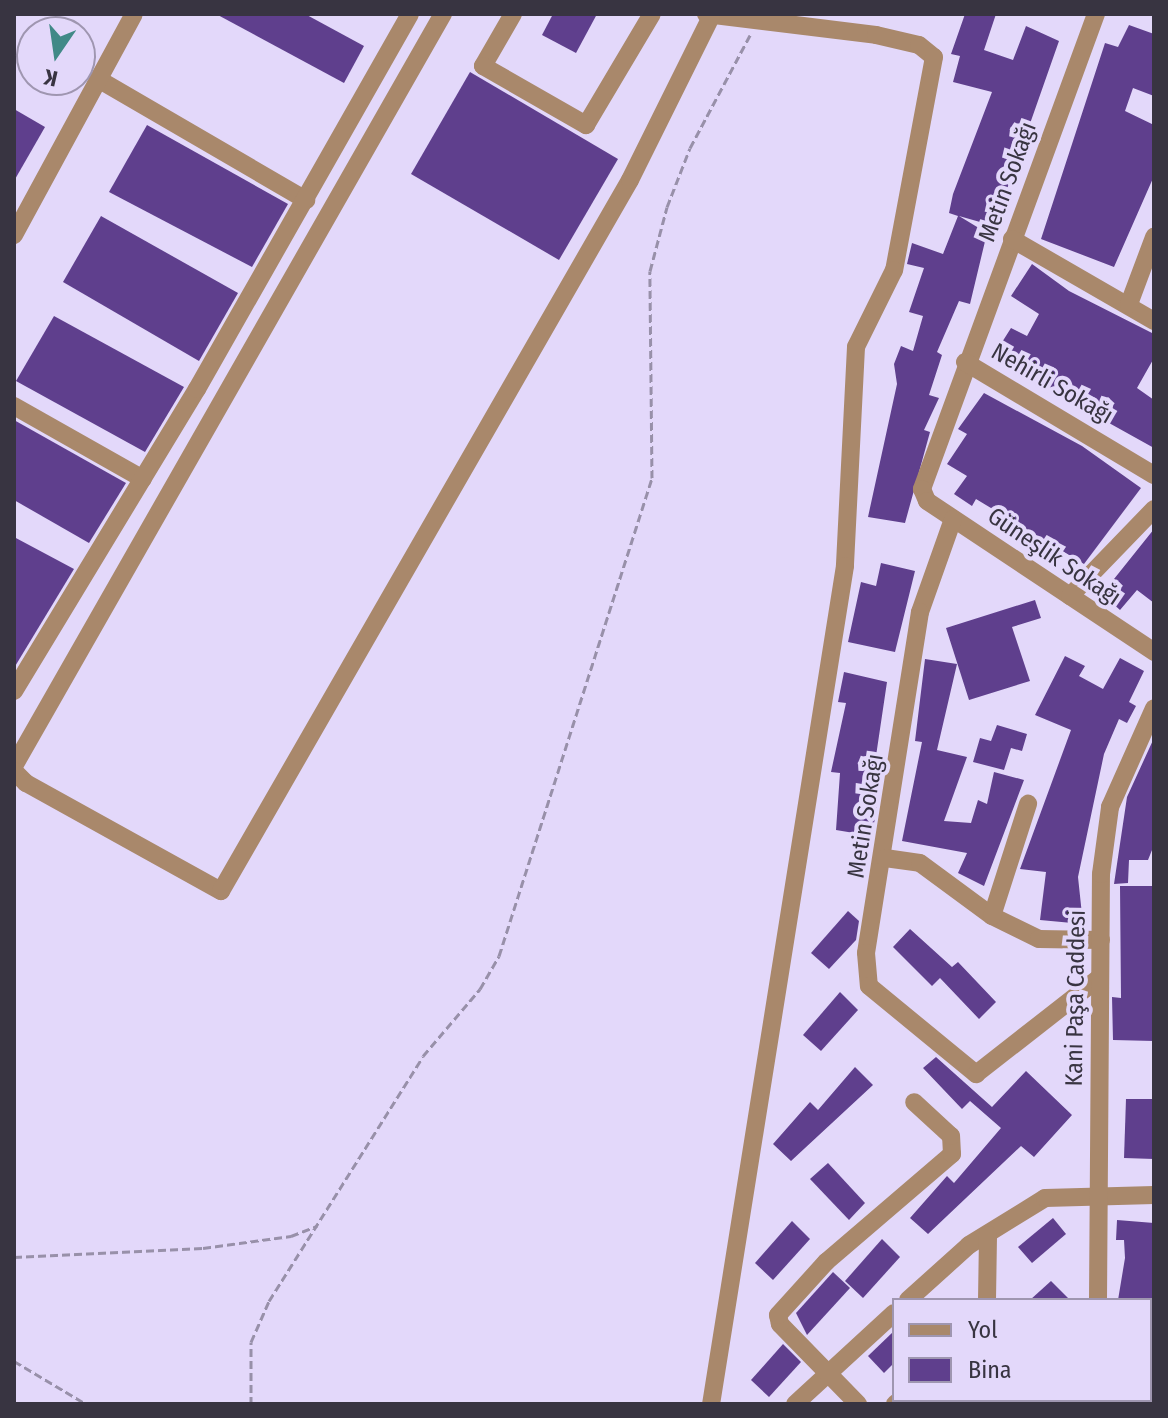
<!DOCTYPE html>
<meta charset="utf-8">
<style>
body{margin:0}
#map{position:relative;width:1168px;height:1418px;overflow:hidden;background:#e3d8fa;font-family:"Fira Sans Condensed",sans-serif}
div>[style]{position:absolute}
.building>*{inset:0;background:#5f3f8d}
.path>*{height:3px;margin-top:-1.5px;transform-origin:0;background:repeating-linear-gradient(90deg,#9890a9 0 8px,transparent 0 12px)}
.minor>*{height:18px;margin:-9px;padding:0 9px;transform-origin:9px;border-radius:9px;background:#a9886b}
span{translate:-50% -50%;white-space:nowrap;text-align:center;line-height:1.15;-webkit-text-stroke:8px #e3d8fa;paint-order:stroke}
.street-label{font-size:24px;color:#383441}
.frame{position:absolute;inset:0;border:16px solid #383441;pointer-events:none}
.legend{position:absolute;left:892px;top:1298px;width:260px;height:104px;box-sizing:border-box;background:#e3d8fa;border:2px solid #9f96b0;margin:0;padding:10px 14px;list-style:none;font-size:24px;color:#383441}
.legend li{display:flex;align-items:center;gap:16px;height:40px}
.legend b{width:40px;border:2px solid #9f96b0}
.north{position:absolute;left:16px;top:16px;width:80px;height:80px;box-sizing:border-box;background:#e3d8fa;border:2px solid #9f96b0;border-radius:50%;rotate:193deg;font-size:22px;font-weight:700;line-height:32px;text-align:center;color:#383441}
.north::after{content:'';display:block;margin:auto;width:28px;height:36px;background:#418987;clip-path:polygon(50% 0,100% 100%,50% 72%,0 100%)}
</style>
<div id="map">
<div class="building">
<div style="clip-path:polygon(216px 14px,305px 14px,364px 46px,344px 83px)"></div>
<div style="clip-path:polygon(553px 14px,597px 14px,576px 53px,542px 35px)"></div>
<div style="clip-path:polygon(965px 14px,996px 14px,984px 50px,1013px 60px,1026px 26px,1059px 41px,994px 226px,959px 216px,987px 233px,970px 304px,959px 301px,937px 352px,942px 355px,929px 395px,939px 398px,924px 430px,930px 432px,905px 523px,868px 517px,897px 384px,894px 364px,901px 346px,913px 351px,923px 316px,909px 312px,924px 268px,907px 264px,912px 243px,943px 254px,958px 216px,949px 213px,953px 194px,992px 92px,953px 82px,960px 56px,951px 54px)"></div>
<div style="clip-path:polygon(1129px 25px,1154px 34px,1154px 96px,1133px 88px,1125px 111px,1154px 125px,1154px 176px,1114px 267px,1041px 239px,1105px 43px,1118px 47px)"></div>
<div style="clip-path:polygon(470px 72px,618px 159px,559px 260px,411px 174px)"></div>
<div style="clip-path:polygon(14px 109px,45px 127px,14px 181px)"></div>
<div style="clip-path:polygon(147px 125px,288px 204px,252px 267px,109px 192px)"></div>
<div style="clip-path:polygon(101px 216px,238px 293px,199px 361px,63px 282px)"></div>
<div style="clip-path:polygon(1032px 264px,1069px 291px,1154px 334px,1154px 358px,1137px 388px,1154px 400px,1154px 448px,992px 358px,1011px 328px,1027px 336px,1039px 314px,1011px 296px)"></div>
<div style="clip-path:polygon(54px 316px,184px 387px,145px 452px,16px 381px)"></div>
<div style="clip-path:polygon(984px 393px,1082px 446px,1141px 488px,1084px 564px,976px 499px,972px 506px,954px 494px,967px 476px,947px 464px,967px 434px,958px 429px)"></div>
<div style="clip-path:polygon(14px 420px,126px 483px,89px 543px,14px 500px)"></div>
<div style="clip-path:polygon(1154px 529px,1154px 603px,1137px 590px,1120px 610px,1102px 594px)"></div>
<div style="clip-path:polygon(14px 537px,74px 569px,14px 668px)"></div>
<div style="clip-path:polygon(881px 563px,915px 571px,895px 652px,848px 642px,861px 582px,876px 586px)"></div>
<div style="clip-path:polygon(1035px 600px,1041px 618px,1012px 627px,1030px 681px,969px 700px,946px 628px)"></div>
<div style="clip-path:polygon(1065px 656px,1085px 666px,1079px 676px,1103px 689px,1120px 658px,1144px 671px,1129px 702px,1136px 706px,1127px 723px,1119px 719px,1104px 754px,1078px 877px,1083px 924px,1040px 920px,1046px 872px,1020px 869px,1071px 730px,1035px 715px)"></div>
<div style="clip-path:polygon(925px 659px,957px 664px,937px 750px,967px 757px,944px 821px,971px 823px,978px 800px,987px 804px,994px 772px,1024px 780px,984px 886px,958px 873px,967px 853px,902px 841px,922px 742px,915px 741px)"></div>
<div style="clip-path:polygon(844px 672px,887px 682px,876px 756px,885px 756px,872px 836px,836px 830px,840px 773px,831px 772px,846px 703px,838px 702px)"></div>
<div style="clip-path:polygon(997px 725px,1027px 734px,1022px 751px,1011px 748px,1004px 770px,973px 762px,980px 738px,991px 741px)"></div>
<div style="clip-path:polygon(1154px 738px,1154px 845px,1148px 860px,1129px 860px,1128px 883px,1114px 884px,1127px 797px)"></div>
<div style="clip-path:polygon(1120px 886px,1154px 886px,1154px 1041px,1113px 1040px,1112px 997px,1121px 998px)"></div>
<div style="clip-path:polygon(848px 911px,859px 921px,856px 940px,829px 969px,811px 953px)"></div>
<div style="clip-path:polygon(910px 929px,952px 967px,958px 962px,996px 1002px,979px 1019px,940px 978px,932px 986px,893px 947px)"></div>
<div style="clip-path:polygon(840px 992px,858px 1010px,821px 1051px,803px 1035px)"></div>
<div style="clip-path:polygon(936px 1057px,992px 1107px,1026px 1071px,1072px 1115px,1034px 1157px,1021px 1146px,928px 1234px,910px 1218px,947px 1176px,954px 1183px,1001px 1128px,970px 1101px,962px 1109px,923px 1068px)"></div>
<div style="clip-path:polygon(855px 1067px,873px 1085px,791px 1161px,773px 1144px,810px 1102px,818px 1110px)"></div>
<div style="clip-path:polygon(1126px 1099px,1154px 1099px,1154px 1159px,1124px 1158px)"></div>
<div style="clip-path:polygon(828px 1163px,865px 1203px,849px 1220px,810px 1179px)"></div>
<div style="clip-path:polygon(1053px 1218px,1066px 1234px,1032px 1263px,1018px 1247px)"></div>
<div style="clip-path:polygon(1117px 1220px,1154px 1223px,1154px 1300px,1118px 1300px,1125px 1258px,1124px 1240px,1116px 1240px)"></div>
<div style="clip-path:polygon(792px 1221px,810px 1239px,773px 1280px,755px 1263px)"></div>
<div style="clip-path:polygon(882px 1239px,900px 1257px,863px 1298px,845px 1281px)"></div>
<div style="clip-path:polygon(833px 1272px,850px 1288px,807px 1335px,796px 1313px)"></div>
<div style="clip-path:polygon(1051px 1281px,1070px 1300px,1030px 1300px)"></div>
<div style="clip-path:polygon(894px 1331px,894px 1363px,884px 1373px,868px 1356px)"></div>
<div style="clip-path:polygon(783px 1344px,801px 1362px,769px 1397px,751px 1380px)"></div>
</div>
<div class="path">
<div style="left:14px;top:1257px;width:189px;rotate:-2.7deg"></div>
<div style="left:203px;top:1248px;width:89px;rotate:-7.8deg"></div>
<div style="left:291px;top:1236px;width:28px;rotate:-21deg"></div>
<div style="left:14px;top:1361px;width:84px;rotate:30.8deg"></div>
<div style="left:251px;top:1404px;width:62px;rotate:-90deg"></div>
<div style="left:251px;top:1342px;width:45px;rotate:-66.3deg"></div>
<div style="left:269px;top:1301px;width:289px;rotate:-57.8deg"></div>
<div style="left:423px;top:1056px;width:88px;rotate:-49.6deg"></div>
<div style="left:480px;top:989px;width:38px;rotate:-60deg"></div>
<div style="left:499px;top:956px;width:502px;rotate:-72.25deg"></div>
<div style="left:652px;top:478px;width:207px;rotate:-90.6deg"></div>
<div style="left:650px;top:271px;width:66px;rotate:-75.1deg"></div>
<div style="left:667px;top:207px;width:63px;rotate:-68.7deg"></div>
<div style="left:690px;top:148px;width:128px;rotate:-62deg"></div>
</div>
<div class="minor">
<div style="left:513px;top:14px;width:60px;rotate:120deg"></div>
<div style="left:483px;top:66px;width:119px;rotate:29.8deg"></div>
<div style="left:586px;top:125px;width:129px;rotate:-59.3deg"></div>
<div style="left:706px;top:14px;width:171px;rotate:7deg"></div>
<div style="left:876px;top:35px;width:44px;rotate:13.1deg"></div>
<div style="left:919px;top:45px;width:19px;rotate:39deg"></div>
<div style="left:934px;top:57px;width:217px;rotate:100.6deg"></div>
<div style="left:894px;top:270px;width:86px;rotate:116.3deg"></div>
<div style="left:856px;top:347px;width:219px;rotate:92.9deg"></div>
<div style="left:845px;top:566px;width:849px;rotate:99.08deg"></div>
<div style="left:1096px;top:14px;width:506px;rotate:110.12deg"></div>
<div style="left:922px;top:489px;width:13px;rotate:67deg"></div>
<div style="left:927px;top:501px;width:273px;rotate:33.6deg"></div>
<div style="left:98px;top:79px;width:241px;rotate:30.2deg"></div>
<div style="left:14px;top:235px;width:251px;rotate:-61.5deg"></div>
<div style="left:1012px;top:239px;width:164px;rotate:30deg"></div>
<div style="left:1129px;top:304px;width:72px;rotate:-69.5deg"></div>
<div style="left:965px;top:362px;width:220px;rotate:30.9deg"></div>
<div style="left:14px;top:406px;width:148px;rotate:29.5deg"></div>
<div style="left:953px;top:519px;width:99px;rotate:109.5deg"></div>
<div style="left:920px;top:612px;width:345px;rotate:99deg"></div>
<div style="left:866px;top:953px;width:33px;rotate:85deg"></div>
<div style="left:869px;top:986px;width:139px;rotate:39.4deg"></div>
<div style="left:976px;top:1074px;width:157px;rotate:-38deg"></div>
<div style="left:1070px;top:596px;width:121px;rotate:-46deg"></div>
<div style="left:14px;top:691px;width:353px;rotate:-58.8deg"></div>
<div style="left:197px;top:389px;width:431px;rotate:-60.4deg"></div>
<div style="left:14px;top:766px;width:866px;rotate:-60.3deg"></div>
<div style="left:14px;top:771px;width:17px;rotate:45deg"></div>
<div style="left:26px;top:783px;width:223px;rotate:29deg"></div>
<div style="left:221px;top:891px;width:820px;rotate:-60.09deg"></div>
<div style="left:630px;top:180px;width:182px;rotate:-63.6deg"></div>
<div style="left:885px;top:858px;width:35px;rotate:8deg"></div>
<div style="left:920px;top:863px;width:89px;rotate:36.4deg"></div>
<div style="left:992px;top:916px;width:52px;rotate:26.1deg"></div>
<div style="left:1039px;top:939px;width:62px;rotate:0.9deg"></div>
<div style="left:992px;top:916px;width:118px;rotate:-72.2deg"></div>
<div style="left:908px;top:1300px;width:82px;rotate:-42deg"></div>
<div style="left:969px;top:1245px;width:89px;rotate:-31.7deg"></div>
<div style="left:1045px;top:1198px;width:109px;rotate:-1.6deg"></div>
<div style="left:987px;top:1300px;width:65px;rotate:-89.1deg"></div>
<div style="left:1098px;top:1300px;width:426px;rotate:-89.6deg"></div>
<div style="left:1101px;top:874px;width:68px;rotate:-82.3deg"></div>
<div style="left:1110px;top:807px;width:108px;rotate:-66deg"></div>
<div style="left:795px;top:1404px;width:134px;rotate:-42.6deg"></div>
<div style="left:858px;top:1404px;width:112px;rotate:-134.3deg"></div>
<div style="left:780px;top:1324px;width:9px;rotate:-103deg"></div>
<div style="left:778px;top:1315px;width:72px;rotate:-47.8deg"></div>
<div style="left:826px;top:1262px;width:166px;rotate:-40.6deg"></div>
<div style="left:952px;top:1154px;width:18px;rotate:-93deg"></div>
<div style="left:951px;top:1136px;width:50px;rotate:-137.4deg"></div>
<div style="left:895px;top:1404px;width:6px;rotate:-39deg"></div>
<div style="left:1092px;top:1404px;width:4px;rotate:-90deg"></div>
</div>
<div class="street-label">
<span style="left:1008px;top:182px;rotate:-70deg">Metin Sokağı</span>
<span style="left:1052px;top:384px;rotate:30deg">Nehirli Sokağı</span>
<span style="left:1054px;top:557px;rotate:34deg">Güneşlik Sokağı</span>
<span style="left:866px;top:816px;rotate:-81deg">Metin Sokağı</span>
<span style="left:1076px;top:998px;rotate:-89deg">Kani Paşa Caddesi</span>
</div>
<div class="frame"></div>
<ul class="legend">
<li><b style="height:10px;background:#a9886b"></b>Yol</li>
<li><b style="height:22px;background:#5f3f8d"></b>Bina</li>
</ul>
<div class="north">K</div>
</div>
